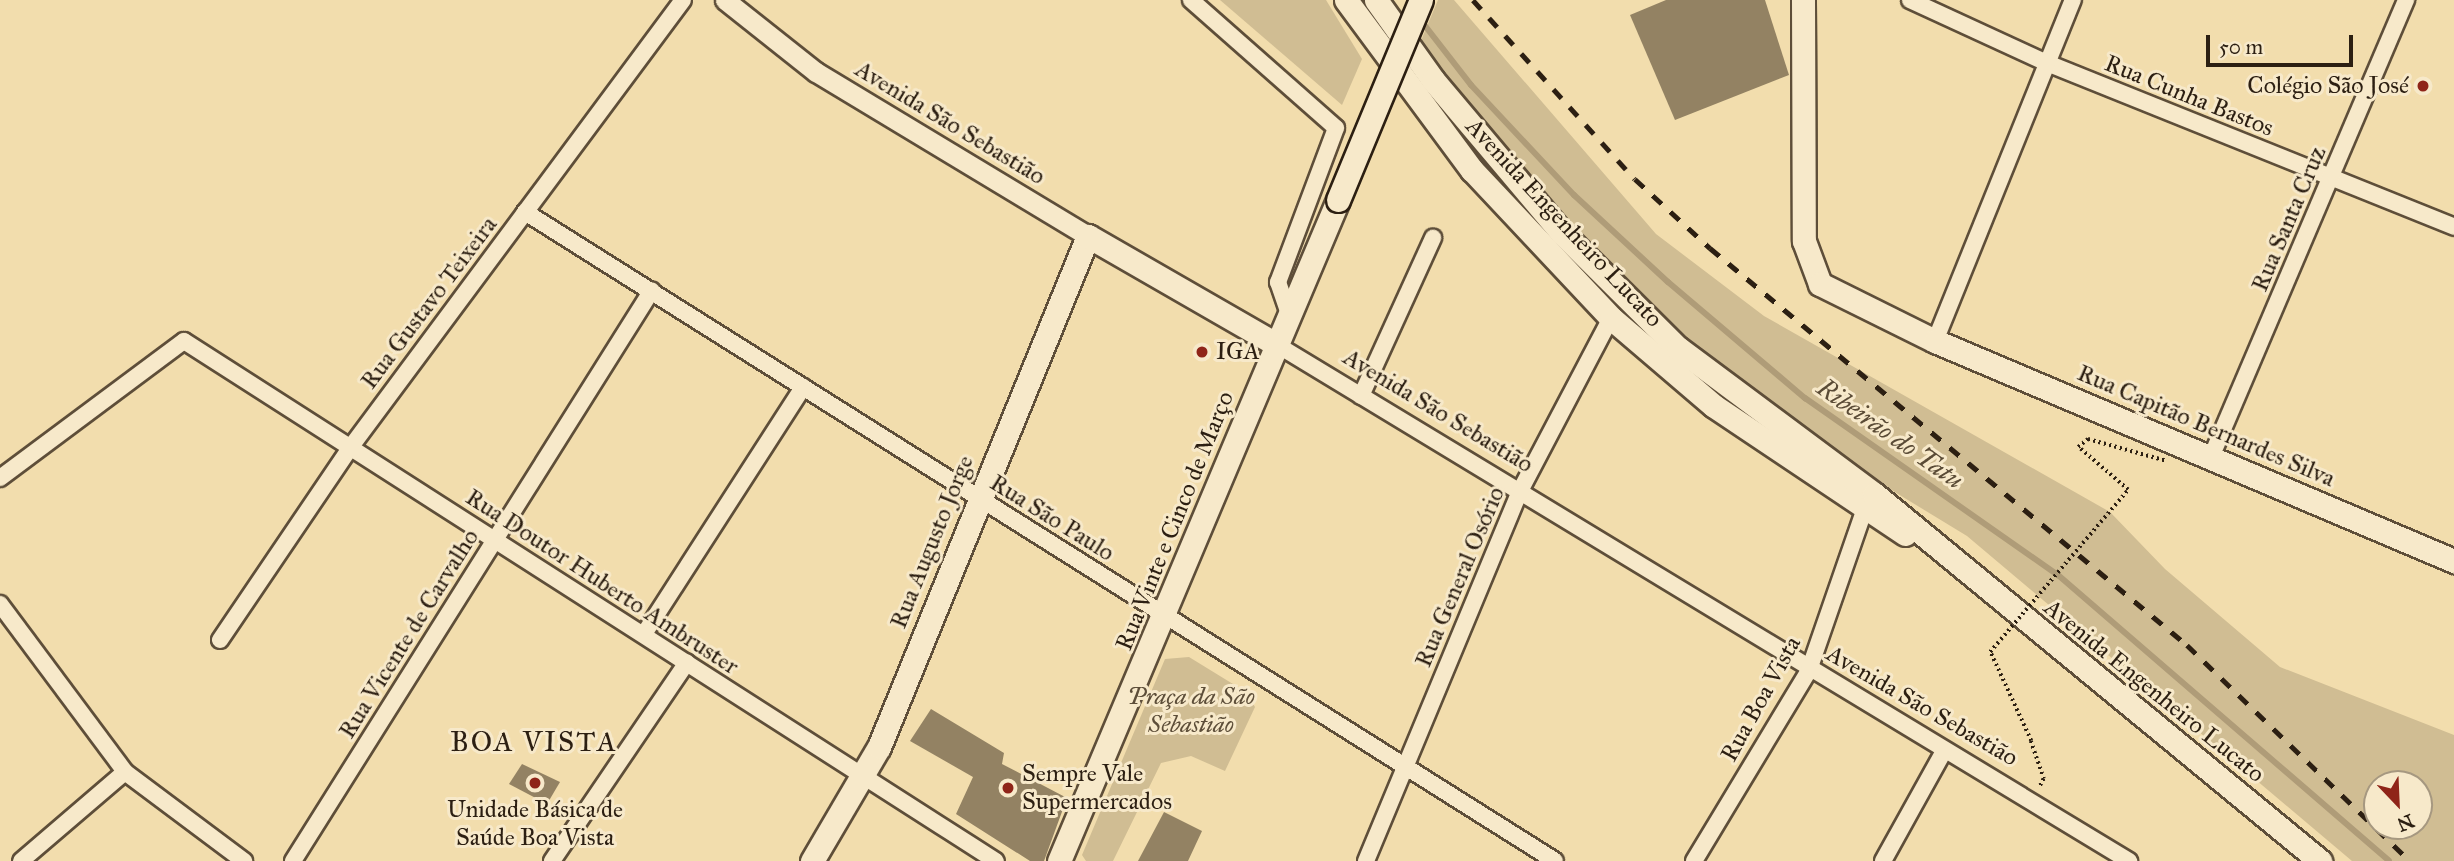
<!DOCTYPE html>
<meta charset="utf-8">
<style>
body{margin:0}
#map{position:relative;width:2454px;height:861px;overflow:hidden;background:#f2ddad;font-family:"IM FELL Great Primer",serif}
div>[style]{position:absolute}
.green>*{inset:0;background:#d0bd93}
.stream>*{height:6px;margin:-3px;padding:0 3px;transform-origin:3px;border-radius:3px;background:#af9c78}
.building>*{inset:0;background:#938263}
.path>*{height:3.5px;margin-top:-1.75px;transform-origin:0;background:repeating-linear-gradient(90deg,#2c1f12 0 2px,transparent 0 5.5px)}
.roads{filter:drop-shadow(2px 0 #5e4e39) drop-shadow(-2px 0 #5e4e39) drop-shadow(0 2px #5e4e39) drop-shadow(0 -2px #5e4e39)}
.minor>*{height:16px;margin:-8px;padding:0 8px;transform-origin:8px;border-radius:8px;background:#f7e9ca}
.tertiary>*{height:19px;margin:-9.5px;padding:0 9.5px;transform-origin:9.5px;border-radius:9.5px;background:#f7e9ca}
.secondary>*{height:23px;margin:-11.5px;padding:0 11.5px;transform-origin:11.5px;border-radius:11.5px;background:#f7e9ca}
.rail>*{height:5px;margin-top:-2.5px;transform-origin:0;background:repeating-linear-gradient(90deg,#2c1f12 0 12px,transparent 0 24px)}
.path-bridge>*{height:3.5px;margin-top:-1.75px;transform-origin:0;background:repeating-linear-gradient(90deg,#2c1f12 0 2px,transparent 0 5.5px)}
.bridges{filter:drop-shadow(2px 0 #2c1f12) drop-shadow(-2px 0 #2c1f12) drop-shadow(0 2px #2c1f12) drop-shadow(0 -2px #2c1f12)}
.secondary-bridge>*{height:23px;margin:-11.5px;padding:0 11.5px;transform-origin:11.5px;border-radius:11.5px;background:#f7e9ca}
.dots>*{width:19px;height:19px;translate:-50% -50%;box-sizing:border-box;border:4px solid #f7e9ca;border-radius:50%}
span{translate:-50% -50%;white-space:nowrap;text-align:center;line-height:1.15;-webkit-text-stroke:6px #f7e9ca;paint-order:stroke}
.poi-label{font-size:24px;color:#2c1f12}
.right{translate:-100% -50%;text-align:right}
.left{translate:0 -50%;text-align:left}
.street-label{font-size:24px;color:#2c1f12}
.park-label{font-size:24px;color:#5d4e39;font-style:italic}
.water-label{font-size:26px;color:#5a4b36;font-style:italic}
.quarter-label{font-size:28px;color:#2c1f12;letter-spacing:2px}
.north{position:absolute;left:2363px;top:770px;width:70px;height:70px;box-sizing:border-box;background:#f7e9ca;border:2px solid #a69880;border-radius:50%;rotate:157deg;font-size:19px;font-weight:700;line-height:28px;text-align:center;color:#2c1f12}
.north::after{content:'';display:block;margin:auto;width:24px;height:32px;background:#8f2418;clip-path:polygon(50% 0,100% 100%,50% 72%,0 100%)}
.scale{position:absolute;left:2206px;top:35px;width:147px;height:32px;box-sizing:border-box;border:4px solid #2c1f12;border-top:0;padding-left:9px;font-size:21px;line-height:24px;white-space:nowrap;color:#2c1f12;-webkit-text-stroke:5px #f7e9ca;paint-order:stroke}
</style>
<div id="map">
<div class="green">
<div style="clip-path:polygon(1220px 0,1326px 0,1362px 59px,1342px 105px)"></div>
<div style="clip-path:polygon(evenodd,1438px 0,1454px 0,1656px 234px,1764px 316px,2110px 512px,2165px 569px,2280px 667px,2454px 735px,2454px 861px,2352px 861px,1967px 536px,1857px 469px,1667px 324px,1590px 245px,1420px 43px,1438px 0,2377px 784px,2419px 784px,2419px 826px,2377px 826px,2377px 784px)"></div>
<div style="clip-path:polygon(1189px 657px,1246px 692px,1255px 707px,1225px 771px,1191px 756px,1161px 763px,1113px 861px,1086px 861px,1082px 855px,1165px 659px)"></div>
</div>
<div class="stream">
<div style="left:1419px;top:18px;width:85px;rotate:52.2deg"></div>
<div style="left:1471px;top:85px;width:151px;rotate:46.9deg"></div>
<div style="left:1574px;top:195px;width:128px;rotate:42.8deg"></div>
<div style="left:1668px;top:282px;width:180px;rotate:40.3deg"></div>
<div style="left:1805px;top:398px;width:309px;rotate:35deg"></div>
<div style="left:2058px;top:575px;width:437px;rotate:40.8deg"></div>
</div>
<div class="building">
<div style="clip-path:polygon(1666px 0,1765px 0,1789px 75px,1675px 120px,1630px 15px)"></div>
<div style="clip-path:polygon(931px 709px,1004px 753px,1002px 764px,1067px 798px,1044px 861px,1030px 861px,956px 814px,973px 777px,910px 741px)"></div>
<div style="clip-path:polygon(522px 764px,560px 782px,547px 804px,509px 784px)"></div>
<div style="clip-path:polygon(1164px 812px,1202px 831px,1188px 861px,1138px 861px)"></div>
</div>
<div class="path">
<div style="left:2031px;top:741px;width:40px;rotate:71.1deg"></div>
<div style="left:2044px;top:779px;width:10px;rotate:119deg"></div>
</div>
<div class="roads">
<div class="minor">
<div style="left:1191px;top:0;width:193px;rotate:41.4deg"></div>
<div style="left:1336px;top:128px;width:165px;rotate:110.6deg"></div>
<div style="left:1278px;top:282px;width:31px;rotate:71deg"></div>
<div style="left:1910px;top:0;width:151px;rotate:24.7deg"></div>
<div style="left:2047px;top:63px;width:439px;rotate:21.9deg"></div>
<div style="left:525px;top:212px;width:1217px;rotate:32.21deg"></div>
<div style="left:1935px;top:341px;width:368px;rotate:-68deg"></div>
<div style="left:1274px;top:343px;width:1000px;rotate:31.21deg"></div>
<div style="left:1361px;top:396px;width:174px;rotate:-65.5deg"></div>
<div style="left:2212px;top:455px;width:495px;rotate:-66.9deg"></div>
<div style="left:0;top:478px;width:229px;rotate:-36.7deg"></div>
<div style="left:184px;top:341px;width:964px;rotate:32.64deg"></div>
<div style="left:0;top:604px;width:209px;rotate:53.3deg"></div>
<div style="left:125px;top:772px;width:149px;rotate:36.8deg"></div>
<div style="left:644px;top:634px;width:294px;rotate:-57.2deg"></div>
<div style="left:220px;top:640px;width:232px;rotate:-55.9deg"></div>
<div style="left:350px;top:448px;width:558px;rotate:-53.38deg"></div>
<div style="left:21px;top:861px;width:137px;rotate:-40.6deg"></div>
<div style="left:293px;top:861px;width:674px;rotate:-57.84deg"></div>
<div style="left:552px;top:861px;width:240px;rotate:-55.8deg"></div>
<div style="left:1366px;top:861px;width:401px;rotate:-67.4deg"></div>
<div style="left:1520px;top:491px;width:195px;rotate:-62.3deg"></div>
<div style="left:1694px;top:861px;width:223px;rotate:-58.9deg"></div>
<div style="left:1809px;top:670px;width:168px;rotate:-70.9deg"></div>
<div style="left:1883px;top:861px;width:126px;rotate:-61deg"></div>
</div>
<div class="tertiary">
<div style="left:725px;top:0;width:116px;rotate:38.4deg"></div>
<div style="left:816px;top:72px;width:318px;rotate:31.1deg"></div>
</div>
<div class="secondary">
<div style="left:1346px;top:0;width:212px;rotate:53.5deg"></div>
<div style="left:1472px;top:170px;width:203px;rotate:46.8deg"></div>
<div style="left:1611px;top:318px;width:135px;rotate:40.5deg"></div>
<div style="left:1714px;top:406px;width:230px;rotate:33.8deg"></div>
<div style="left:1376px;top:0;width:98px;rotate:54.5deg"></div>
<div style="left:1433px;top:80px;width:200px;rotate:49.9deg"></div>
<div style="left:1562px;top:233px;width:163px;rotate:44.8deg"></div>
<div style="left:1678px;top:348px;width:244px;rotate:36.7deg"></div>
<div style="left:1874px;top:494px;width:578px;rotate:39.45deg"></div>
<div style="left:1803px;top:0;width:241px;rotate:89.8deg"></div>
<div style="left:1804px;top:241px;width:46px;rotate:69.6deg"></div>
<div style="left:1820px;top:284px;width:128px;rotate:26.4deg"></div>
<div style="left:1935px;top:341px;width:564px;rotate:22.97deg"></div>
<div style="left:812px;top:861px;width:132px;rotate:-59.6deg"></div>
<div style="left:879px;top:747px;width:552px;rotate:-67.76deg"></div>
<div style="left:1088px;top:236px;width:215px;rotate:29.9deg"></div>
<div style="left:1059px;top:861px;width:717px;rotate:-67.12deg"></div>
</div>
</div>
<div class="rail">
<div style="left:1473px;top:0;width:241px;rotate:47.9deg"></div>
<div style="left:1635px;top:179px;width:102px;rotate:42.6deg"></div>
<div style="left:1710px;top:248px;width:621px;rotate:39.77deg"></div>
<div style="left:2187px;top:645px;width:310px;rotate:44.1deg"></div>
</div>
<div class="path-bridge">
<div style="left:2031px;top:741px;width:98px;rotate:-114.7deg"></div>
<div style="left:1990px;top:652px;width:213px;rotate:-49.6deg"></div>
<div style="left:2128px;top:490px;width:66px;rotate:-139.3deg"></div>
<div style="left:2078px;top:447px;width:13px;rotate:-39deg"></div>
<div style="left:2088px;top:439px;width:82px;rotate:15.6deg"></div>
</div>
<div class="bridges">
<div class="secondary-bridge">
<div style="left:1338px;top:200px;width:217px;rotate:-67.5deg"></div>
</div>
</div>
<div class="dots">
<div style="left:2423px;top:86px;background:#8f2418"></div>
<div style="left:1202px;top:352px;background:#8f2418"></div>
<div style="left:535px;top:783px;background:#8f2418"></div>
<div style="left:1008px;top:788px;background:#8f2418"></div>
</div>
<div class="poi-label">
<span class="right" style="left:2409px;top:86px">Colégio São José</span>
<span class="left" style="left:1216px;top:352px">IGA</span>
<span class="left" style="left:1022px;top:788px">Sempre Vale<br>Supermercados</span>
<span style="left:535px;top:824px">Unidade Básica de<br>Saúde Boa Vista</span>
</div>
<div class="street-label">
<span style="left:2189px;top:96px;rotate:22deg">Rua Cunha Bastos</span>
<span style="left:950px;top:123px;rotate:31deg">Avenida São Sebastião</span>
<span style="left:2289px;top:219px;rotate:-67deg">Rua Santa Cruz</span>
<span style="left:1564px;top:223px;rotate:47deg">Avenida Engenheiro Lucato</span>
<span style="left:429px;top:303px;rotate:-53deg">Rua Gustavo Teixeira</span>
<span style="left:1438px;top:411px;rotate:31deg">Avenida São Sebastião</span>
<span style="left:2206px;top:426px;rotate:23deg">Rua Capitão Bernardes Silva</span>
<span style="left:1052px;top:518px;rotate:32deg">Rua São Paulo</span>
<span style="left:1175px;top:521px;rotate:-68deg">Rua Vinte e Cinco de Março</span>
<span style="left:932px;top:542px;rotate:-68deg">Rua Augusto Jorge</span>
<span style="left:1460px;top:577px;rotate:-67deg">Rua General Osório</span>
<span style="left:602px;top:582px;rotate:33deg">Rua Doutor Huberto Ambruster</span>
<span style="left:409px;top:634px;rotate:-58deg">Rua Vicente de Carvalho</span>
<span style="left:2154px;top:691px;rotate:39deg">Avenida Engenheiro Lucato</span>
<span style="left:1761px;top:699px;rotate:-61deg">Rua Boa Vista</span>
<span style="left:1922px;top:706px;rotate:30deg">Avenida São Sebastião</span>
</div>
<div class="park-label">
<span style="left:1191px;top:711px">Praça da São<br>Sebastião</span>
</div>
<div class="water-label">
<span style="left:1890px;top:434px;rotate:35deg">Ribeirão do Tatu</span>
</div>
<div class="quarter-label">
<span style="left:534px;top:742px">BOA VISTA</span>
</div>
<div class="north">N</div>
<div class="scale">50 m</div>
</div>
